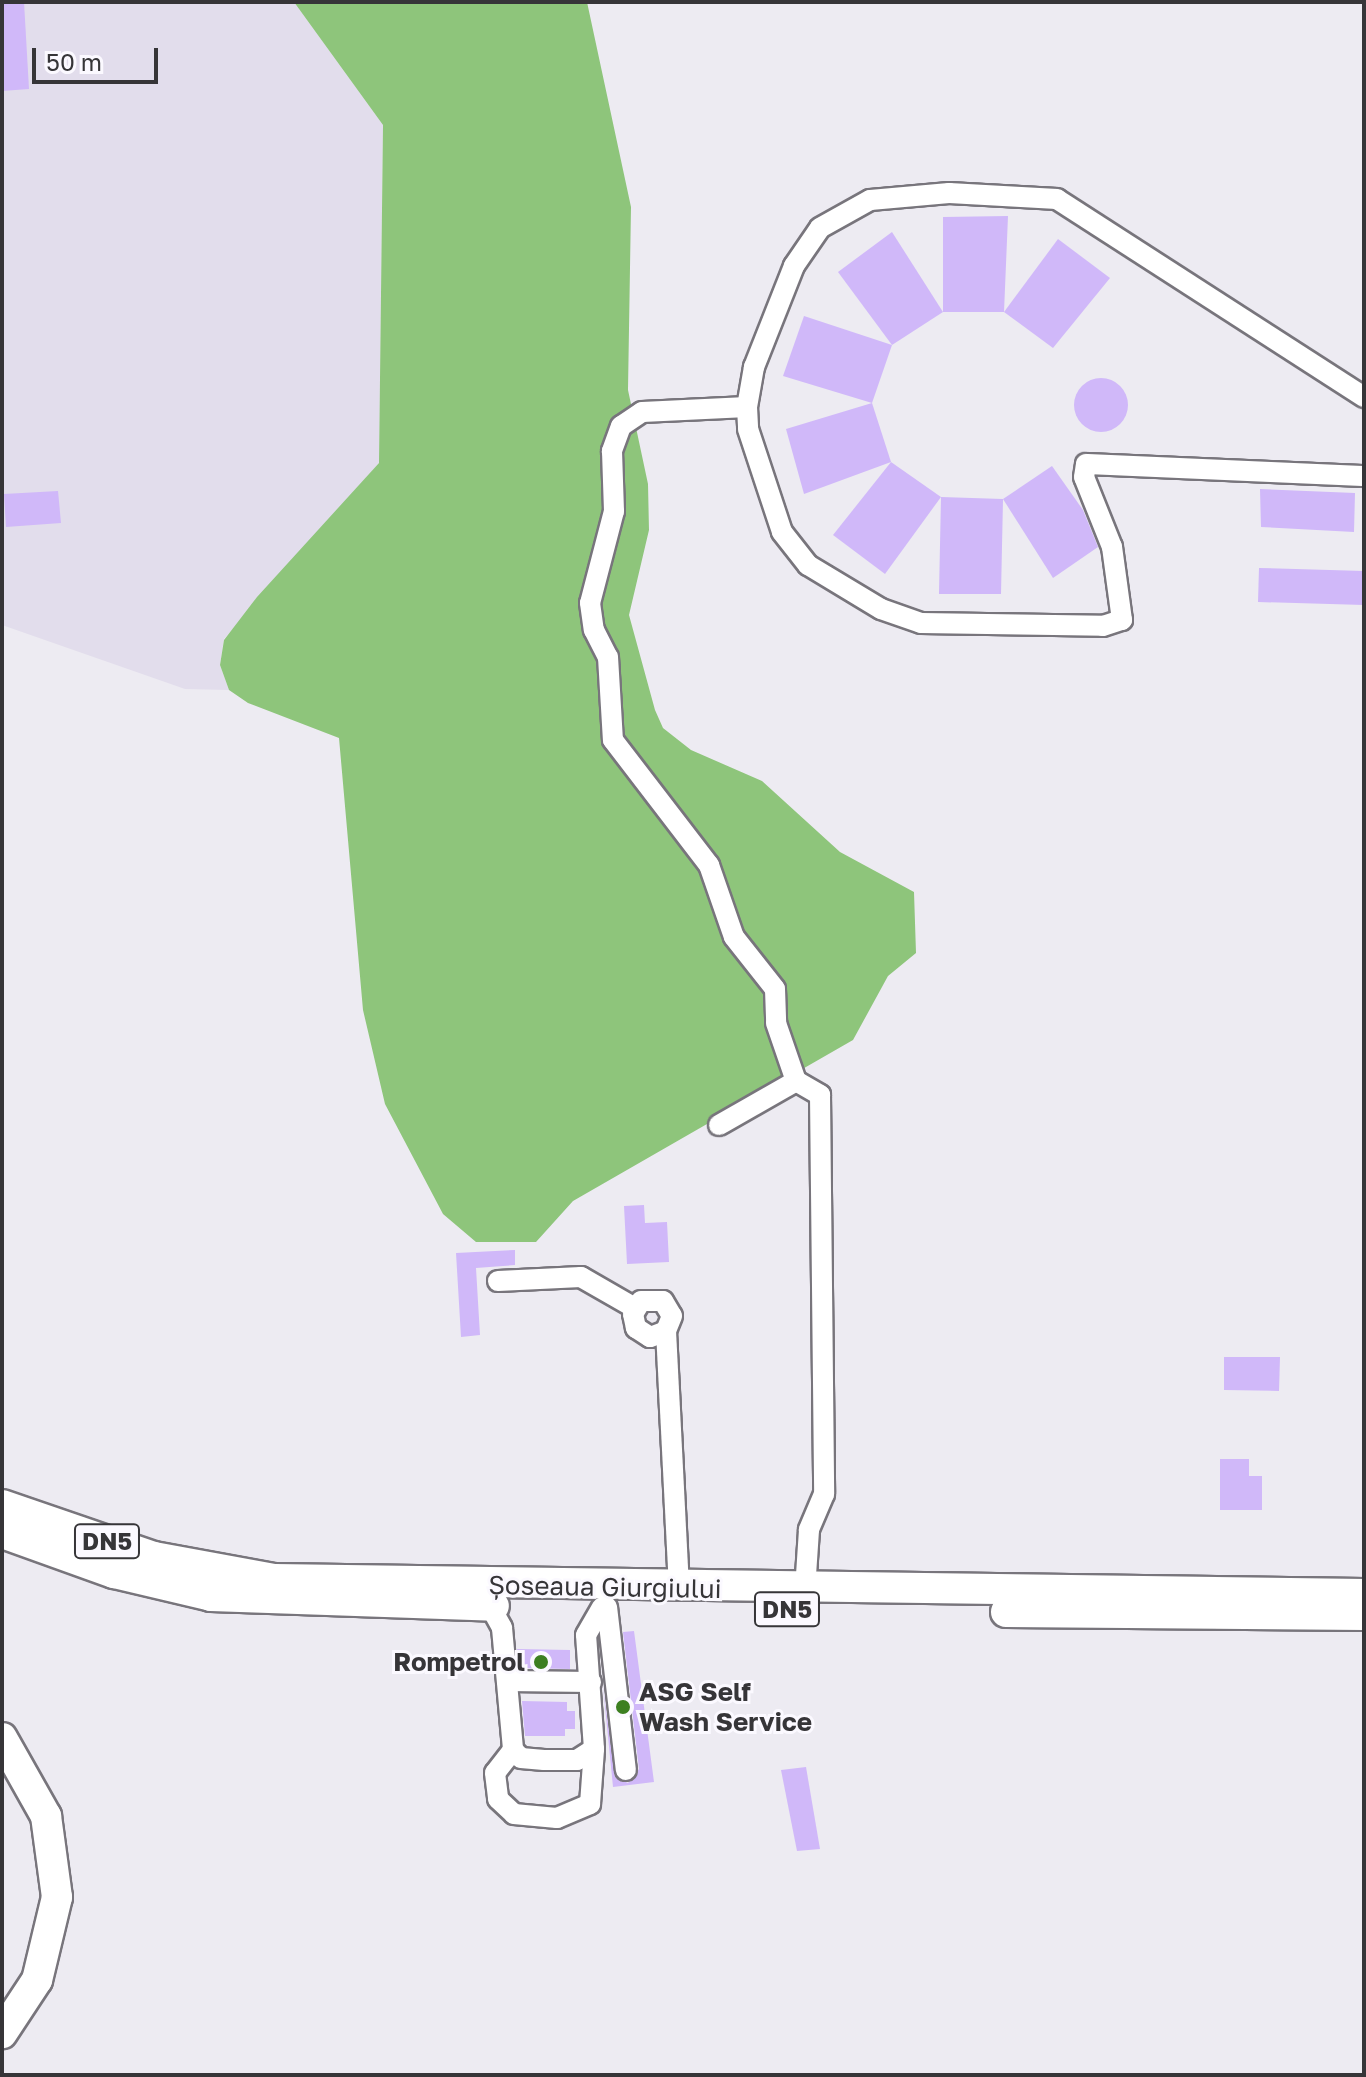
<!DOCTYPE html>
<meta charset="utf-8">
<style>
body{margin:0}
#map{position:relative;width:1366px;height:2077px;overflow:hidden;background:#edebf2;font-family:"Golos Text",sans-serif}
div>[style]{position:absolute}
.built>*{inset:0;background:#e2ddec}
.forest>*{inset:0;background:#8ec57b}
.building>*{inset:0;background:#d0b8f9}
.round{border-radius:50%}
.roads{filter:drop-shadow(2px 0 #78757c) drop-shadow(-2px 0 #78757c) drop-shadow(0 2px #78757c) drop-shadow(0 -2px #78757c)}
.minor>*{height:20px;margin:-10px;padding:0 10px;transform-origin:10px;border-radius:10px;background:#fff}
.highway>*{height:30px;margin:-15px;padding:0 15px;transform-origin:15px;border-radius:15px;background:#fff}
.dots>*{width:22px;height:22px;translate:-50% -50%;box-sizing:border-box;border:4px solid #fbf9ff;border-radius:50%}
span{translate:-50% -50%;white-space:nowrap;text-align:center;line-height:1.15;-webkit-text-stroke:6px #fbf9ff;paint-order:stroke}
.shield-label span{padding:2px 6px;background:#fbf9ff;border:2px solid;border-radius:6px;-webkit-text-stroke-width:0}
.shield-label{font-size:24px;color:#363538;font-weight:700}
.street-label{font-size:26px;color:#363538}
.poi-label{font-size:26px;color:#363538;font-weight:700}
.right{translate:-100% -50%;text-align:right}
.left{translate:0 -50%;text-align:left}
.frame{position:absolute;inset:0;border:4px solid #363538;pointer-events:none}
.scale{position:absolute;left:32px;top:48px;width:126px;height:36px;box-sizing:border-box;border:4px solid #363538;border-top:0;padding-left:10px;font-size:24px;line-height:28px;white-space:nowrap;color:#363538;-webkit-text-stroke:6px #fbf9ff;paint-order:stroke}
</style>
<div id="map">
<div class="built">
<div style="clip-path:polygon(2px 2px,294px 2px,383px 125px,379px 463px,224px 639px,220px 665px,229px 690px,185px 689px,2px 625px)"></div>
</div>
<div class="forest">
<div style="clip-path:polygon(294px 2px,587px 2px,631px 207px,628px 390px,648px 484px,649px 530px,629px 615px,655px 710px,663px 728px,691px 750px,762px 781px,840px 852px,914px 892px,916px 953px,888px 976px,853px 1040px,573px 1201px,536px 1242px,476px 1242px,443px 1214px,385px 1104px,363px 1010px,339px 738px,248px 703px,229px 690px,220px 665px,224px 640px,257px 597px,379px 463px,383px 125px)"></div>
</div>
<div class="building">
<div style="clip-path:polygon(2px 2px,24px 2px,29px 89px,2px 91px)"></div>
<div style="clip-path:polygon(1008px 216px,1004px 312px,943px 312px,943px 217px)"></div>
<div style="clip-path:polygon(892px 232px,943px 312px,892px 345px,838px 272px)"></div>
<div style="clip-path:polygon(1058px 239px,1110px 278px,1053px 348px,1004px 312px)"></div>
<div style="clip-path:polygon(804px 316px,892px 345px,872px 403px,783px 376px)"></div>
<div class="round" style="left:1074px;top:378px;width:54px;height:54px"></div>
<div style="clip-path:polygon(872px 403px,891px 462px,804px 494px,786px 429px)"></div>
<div style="clip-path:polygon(891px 462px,941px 497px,885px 574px,833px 535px)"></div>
<div style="clip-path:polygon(1052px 466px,1083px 510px,1098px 547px,1053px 578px,1003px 499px)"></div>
<div style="clip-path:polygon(1260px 489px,1355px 493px,1354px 532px,1261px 527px)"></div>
<div style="clip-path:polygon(58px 491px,61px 523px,6px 527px,4px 494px)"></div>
<div style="clip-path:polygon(941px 497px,1003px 499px,1001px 594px,939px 594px)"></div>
<div style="clip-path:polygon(1259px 568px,1364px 571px,1364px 605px,1258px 602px)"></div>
<div style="clip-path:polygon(644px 1205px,645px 1223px,667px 1222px,669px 1262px,627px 1264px,624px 1206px)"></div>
<div style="clip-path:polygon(515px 1250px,515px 1265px,476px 1268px,480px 1335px,461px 1337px,456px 1253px)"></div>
<div style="clip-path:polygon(1224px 1357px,1280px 1357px,1279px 1391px,1224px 1390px)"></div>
<div style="clip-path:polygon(1220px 1459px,1249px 1459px,1249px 1476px,1262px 1476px,1262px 1510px,1220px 1510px)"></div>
<div style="clip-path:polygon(634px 1631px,654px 1782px,613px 1787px,603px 1686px,615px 1777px,628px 1783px,639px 1769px,623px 1632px)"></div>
<div style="clip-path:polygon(517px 1649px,570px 1650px,570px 1669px,519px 1668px)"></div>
<div style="clip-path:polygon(522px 1701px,567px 1702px,567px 1711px,575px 1711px,575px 1729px,565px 1729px,565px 1736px,525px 1736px)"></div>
<div style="clip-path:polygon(806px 1767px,820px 1849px,797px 1851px,781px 1770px)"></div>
</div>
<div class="roads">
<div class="minor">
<div style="left:1364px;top:397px;width:365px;rotate:-147.2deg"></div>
<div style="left:1057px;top:199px;width:108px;rotate:-176.8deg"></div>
<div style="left:949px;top:193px;width:79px;rotate:174.9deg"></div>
<div style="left:870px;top:200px;width:57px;rotate:150.8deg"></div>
<div style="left:820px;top:228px;width:46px;rotate:124.4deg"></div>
<div style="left:794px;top:266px;width:109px;rotate:111.6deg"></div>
<div style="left:754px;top:367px;width:41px;rotate:99.9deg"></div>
<div style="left:747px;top:407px;width:22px;rotate:87deg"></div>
<div style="left:748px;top:429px;width:108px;rotate:71.7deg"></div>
<div style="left:782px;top:532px;width:42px;rotate:51.8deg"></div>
<div style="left:808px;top:565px;width:85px;rotate:31.1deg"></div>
<div style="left:881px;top:609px;width:42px;rotate:19.3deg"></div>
<div style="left:921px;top:623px;width:182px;rotate:0.9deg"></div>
<div style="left:1103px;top:626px;width:20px;rotate:-18deg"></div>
<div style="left:1122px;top:620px;width:74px;rotate:-97.8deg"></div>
<div style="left:1112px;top:547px;width:75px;rotate:-111.8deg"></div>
<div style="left:1084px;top:477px;width:13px;rotate:-81deg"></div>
<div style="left:1086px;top:464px;width:278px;rotate:2.5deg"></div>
<div style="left:747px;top:407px;width:105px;rotate:177.3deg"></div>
<div style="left:642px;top:412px;width:25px;rotate:146deg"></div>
<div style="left:621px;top:426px;width:27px;rotate:110deg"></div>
<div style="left:612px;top:451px;width:60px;rotate:88.1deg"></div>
<div style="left:614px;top:511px;width:95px;rotate:104.6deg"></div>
<div style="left:590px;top:603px;width:27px;rotate:82deg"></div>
<div style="left:594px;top:630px;width:30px;rotate:63deg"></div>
<div style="left:608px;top:657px;width:83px;rotate:86.6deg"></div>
<div style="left:613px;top:740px;width:158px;rotate:52.5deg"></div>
<div style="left:709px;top:865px;width:76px;rotate:70.9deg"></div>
<div style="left:734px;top:937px;width:66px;rotate:51.7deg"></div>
<div style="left:775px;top:989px;width:34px;rotate:88deg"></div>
<div style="left:776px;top:1023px;width:61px;rotate:71deg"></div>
<div style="left:796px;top:1081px;width:28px;rotate:30deg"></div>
<div style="left:820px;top:1095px;width:399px;rotate:89.4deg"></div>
<div style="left:824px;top:1494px;width:39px;rotate:113deg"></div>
<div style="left:809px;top:1530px;width:60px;rotate:93.8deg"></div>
<div style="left:719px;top:1125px;width:89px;rotate:-29.7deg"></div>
<div style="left:498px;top:1281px;width:83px;rotate:-2.8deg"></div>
<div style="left:581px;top:1277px;width:62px;rotate:29.9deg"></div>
<div style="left:666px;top:1331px;width:17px;rotate:159deg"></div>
<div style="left:650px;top:1337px;width:17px;rotate:-147deg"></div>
<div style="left:636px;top:1328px;width:14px;rotate:-102deg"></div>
<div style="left:633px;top:1314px;width:15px;rotate:-58deg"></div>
<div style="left:641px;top:1301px;width:22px"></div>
<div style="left:663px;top:1301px;width:17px;rotate:59deg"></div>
<div style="left:672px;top:1316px;width:16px;rotate:112deg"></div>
<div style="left:666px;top:1331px;width:258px;rotate:87.1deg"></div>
<div style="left:490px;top:1606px;width:25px;rotate:61deg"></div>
<div style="left:502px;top:1628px;width:122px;rotate:84.8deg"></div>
<div style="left:513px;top:1750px;width:11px;rotate:45deg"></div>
<div style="left:521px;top:1758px;width:23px;rotate:5deg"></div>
<div style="left:544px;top:1760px;width:33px"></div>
<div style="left:577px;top:1760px;width:20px;rotate:-33deg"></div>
<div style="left:594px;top:1749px;width:114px;rotate:-94deg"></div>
<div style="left:586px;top:1635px;width:32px;rotate:-60deg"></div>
<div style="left:607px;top:1607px;width:164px;rotate:83.4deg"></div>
<div style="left:507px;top:1681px;width:84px;rotate:0.7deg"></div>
<div style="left:513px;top:1750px;width:29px;rotate:128deg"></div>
<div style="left:495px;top:1773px;width:26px;rotate:83deg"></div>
<div style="left:498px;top:1799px;width:22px;rotate:43deg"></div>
<div style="left:514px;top:1814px;width:43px;rotate:5.3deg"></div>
<div style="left:557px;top:1818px;width:36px;rotate:-23deg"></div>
<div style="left:590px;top:1804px;width:55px;rotate:-85.8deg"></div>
</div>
<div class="highway">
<div style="left:2px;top:1505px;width:161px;rotate:18.9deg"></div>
<div style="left:154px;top:1557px;width:122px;rotate:10.4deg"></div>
<div style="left:274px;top:1579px;width:1090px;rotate:0.79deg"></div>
<div style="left:2px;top:1533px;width:119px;rotate:19.7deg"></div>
<div style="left:114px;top:1573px;width:100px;rotate:13.3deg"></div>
<div style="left:211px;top:1596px;width:283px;rotate:2deg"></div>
<div style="left:1006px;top:1612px;width:358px;rotate:0.5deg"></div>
<div style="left:2px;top:1738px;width:90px;rotate:60.6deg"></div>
<div style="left:46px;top:1816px;width:82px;rotate:82.3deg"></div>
<div style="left:57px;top:1897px;width:85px;rotate:103.5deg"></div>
<div style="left:37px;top:1980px;width:64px;rotate:123.4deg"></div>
</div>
</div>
<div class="dots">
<div style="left:541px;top:1662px;background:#3d7f21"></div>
<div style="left:623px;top:1707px;background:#3d7f21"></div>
</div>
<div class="shield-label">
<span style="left:107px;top:1541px">DN5</span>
<span style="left:787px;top:1609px">DN5</span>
</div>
<div class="street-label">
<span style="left:605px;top:1587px;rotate:1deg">Șoseaua Giurgiului</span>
</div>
<div class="poi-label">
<span class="right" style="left:525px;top:1662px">Rompetrol</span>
<span class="left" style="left:639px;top:1707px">ASG Self<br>Wash Service</span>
</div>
<div class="frame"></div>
<div class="scale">50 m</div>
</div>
